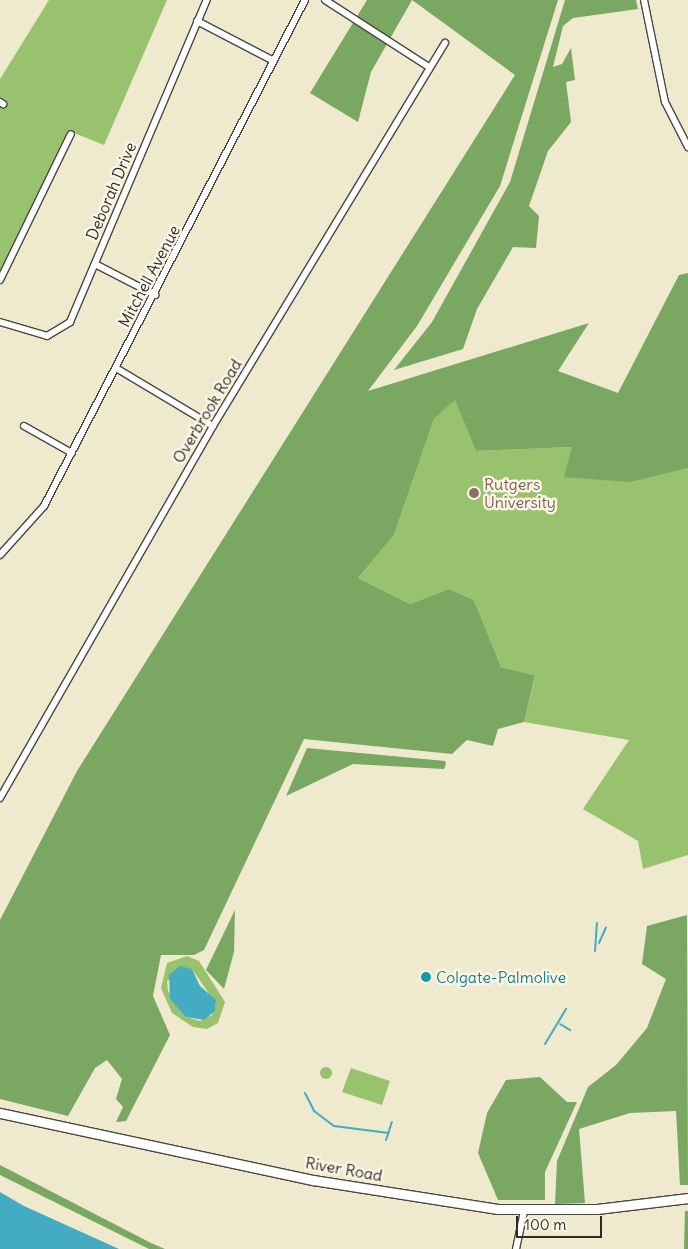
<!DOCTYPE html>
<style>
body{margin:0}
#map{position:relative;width:688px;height:1249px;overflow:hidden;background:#efe9cd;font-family:Delius,sans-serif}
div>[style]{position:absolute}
.green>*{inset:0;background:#99c26f}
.round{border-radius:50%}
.forest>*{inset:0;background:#7aa862}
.water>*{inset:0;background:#43acc2}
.stream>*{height:2px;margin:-1px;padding:0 1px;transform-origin:1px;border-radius:1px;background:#43acc2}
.roads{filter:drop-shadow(1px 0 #484843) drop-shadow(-1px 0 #484843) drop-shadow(0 1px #484843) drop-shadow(0 -1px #484843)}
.minor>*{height:6px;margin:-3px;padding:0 3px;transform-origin:3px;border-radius:3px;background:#fff}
.major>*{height:9px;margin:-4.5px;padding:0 4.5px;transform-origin:4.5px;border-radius:4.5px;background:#fff}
.dots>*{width:14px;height:14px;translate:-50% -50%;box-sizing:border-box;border:2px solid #fcf5e5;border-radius:50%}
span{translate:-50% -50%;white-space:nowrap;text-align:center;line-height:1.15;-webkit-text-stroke:5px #fcf5e5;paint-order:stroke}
.street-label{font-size:16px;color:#2b2b2b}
.education-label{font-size:16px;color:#785e54}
.left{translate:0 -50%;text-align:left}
.culture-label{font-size:16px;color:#0d838f}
.scale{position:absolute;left:516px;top:1216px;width:86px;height:22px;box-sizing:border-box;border:2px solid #2b2b2b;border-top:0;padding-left:6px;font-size:15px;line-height:18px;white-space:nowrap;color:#2b2b2b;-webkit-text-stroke:4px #fcf5e5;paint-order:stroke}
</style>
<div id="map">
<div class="green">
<div style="clip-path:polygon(49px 0,167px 0,104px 145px,74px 133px,0 283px,0 79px)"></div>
<div style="clip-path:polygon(455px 399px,476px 451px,573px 447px,565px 477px,688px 468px,688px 855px,643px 869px,638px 841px,583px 809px,629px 740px,524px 722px,535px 677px,501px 667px,474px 600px,449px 589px,410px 604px,358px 578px,394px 535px,434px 419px)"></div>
<div style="clip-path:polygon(evenodd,187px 956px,199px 961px,225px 1002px,218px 1023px,207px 1029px,193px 1027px,172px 1013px,161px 988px,167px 963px,187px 956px,192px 969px,216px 1004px,212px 1015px,200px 1021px,186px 1017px,168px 991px,167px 981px,192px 969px)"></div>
<div class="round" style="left:320px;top:1067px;width:12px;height:12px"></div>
<div style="clip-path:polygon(351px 1068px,390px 1081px,382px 1105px,342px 1092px)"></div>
</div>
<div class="forest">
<div style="clip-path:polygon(367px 0,558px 0,500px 186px,417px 326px,368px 391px,589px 323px,558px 371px,618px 393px,679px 275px,688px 273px,688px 468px,630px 482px,564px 477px,572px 447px,476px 451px,455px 400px,434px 419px,394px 535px,358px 578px,410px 604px,449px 589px,474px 600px,501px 667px,535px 676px,524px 722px,498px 729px,493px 746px,467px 740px,452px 754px,304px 739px,204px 950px,194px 955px,161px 955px,153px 996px,170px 1035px,126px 1121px,116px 1122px,123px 1107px,116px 1099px,122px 1079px,107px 1060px,95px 1068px,68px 1116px,0 1099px,0 920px,77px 771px,515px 75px,412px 0,371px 72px,358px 122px,310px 93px)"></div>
<div style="clip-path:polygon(565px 0,636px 0,638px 9px,573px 18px,563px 26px,553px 67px,562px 64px,571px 48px,575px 80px,566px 82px,571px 122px,548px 151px,529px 206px,539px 216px,536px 248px,513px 247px,477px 309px,463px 349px,394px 370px,432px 322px,510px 182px)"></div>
<div style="clip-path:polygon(307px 748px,445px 761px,446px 764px,444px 769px,353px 764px,286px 796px)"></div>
<div style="clip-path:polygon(235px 910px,234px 952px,224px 989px,206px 970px)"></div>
<div style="clip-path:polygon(687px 915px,688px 1185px,680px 1185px,676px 1111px,630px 1113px,579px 1129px,585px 1203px,555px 1204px,557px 1161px,588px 1087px,616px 1065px,647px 1028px,666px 979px,642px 964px,647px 926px)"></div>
<div style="clip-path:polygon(540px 1077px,567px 1102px,577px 1102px,545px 1172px,545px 1200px,498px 1200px,478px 1153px,487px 1113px,506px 1080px)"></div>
<div style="clip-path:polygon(0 1165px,151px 1243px,165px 1249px,149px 1249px,0 1175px)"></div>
<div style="clip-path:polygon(685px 1211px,688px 1211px,688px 1249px,684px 1249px)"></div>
</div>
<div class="water">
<div style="clip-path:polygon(180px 966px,192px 969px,200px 986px,216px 1000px,215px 1011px,204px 1020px,186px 1017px,170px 999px,169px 975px)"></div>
<div style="clip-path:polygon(0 1192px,24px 1206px,119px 1249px,0 1249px)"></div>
</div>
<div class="stream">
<div style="left:599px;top:943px;width:17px;rotate:-66deg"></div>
<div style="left:595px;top:951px;width:28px;rotate:-86deg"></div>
<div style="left:560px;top:1024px;width:12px;rotate:31deg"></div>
<div style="left:545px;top:1044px;width:41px;rotate:-59deg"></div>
<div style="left:305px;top:1093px;width:20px;rotate:63deg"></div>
<div style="left:314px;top:1111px;width:25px;rotate:37deg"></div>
<div style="left:334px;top:1126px;width:55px;rotate:7.3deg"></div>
<div style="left:386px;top:1140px;width:19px;rotate:-72deg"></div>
</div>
<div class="roads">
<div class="minor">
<div style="left:325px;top:0;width:124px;rotate:32.8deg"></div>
<div style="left:644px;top:0;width:104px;rotate:78.4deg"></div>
<div style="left:665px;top:102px;width:51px;rotate:62.9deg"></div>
<div style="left:197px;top:21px;width:85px;rotate:27.5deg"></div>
<div style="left:0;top:102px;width:4px;rotate:34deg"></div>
<div style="left:95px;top:264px;width:68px;rotate:27.3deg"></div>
<div style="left:0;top:280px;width:162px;rotate:-64.1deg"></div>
<div style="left:0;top:322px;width:49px;rotate:16.6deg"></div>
<div style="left:47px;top:336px;width:27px;rotate:-31deg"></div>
<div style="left:70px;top:322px;width:350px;rotate:-67deg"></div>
<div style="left:116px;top:368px;width:113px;rotate:30.9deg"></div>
<div style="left:24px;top:426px;width:55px;rotate:29.4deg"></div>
<div style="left:0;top:555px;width:66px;rotate:-48.1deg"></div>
<div style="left:44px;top:506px;width:569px;rotate:-62.71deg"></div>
<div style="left:0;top:798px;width:429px;rotate:-60.2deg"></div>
<div style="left:213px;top:426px;width:448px;rotate:-58.8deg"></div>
<div style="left:516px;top:1249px;width:39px;rotate:-78deg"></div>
</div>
<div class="major">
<div style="left:0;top:1113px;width:320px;rotate:12.1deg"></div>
<div style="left:313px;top:1180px;width:187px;rotate:8.9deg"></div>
<div style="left:498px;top:1209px;width:99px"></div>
<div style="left:597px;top:1209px;width:92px;rotate:-6.9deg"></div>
</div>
</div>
<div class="dots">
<div style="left:474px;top:493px;background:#8d6e63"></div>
<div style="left:426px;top:977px;background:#0f9aa8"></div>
</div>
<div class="street-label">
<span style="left:111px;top:191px;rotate:-67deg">Deborah Drive</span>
<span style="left:149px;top:276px;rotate:-62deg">Mitchell Avenue</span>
<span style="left:207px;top:411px;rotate:-59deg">Overbrook Road</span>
<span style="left:344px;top:1169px;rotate:10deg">River Road</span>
</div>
<div class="education-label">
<span class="left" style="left:484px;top:493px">Rutgers<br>University</span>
</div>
<div class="culture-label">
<span class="left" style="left:436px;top:977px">Colgate-Palmolive</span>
</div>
<div class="scale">100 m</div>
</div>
